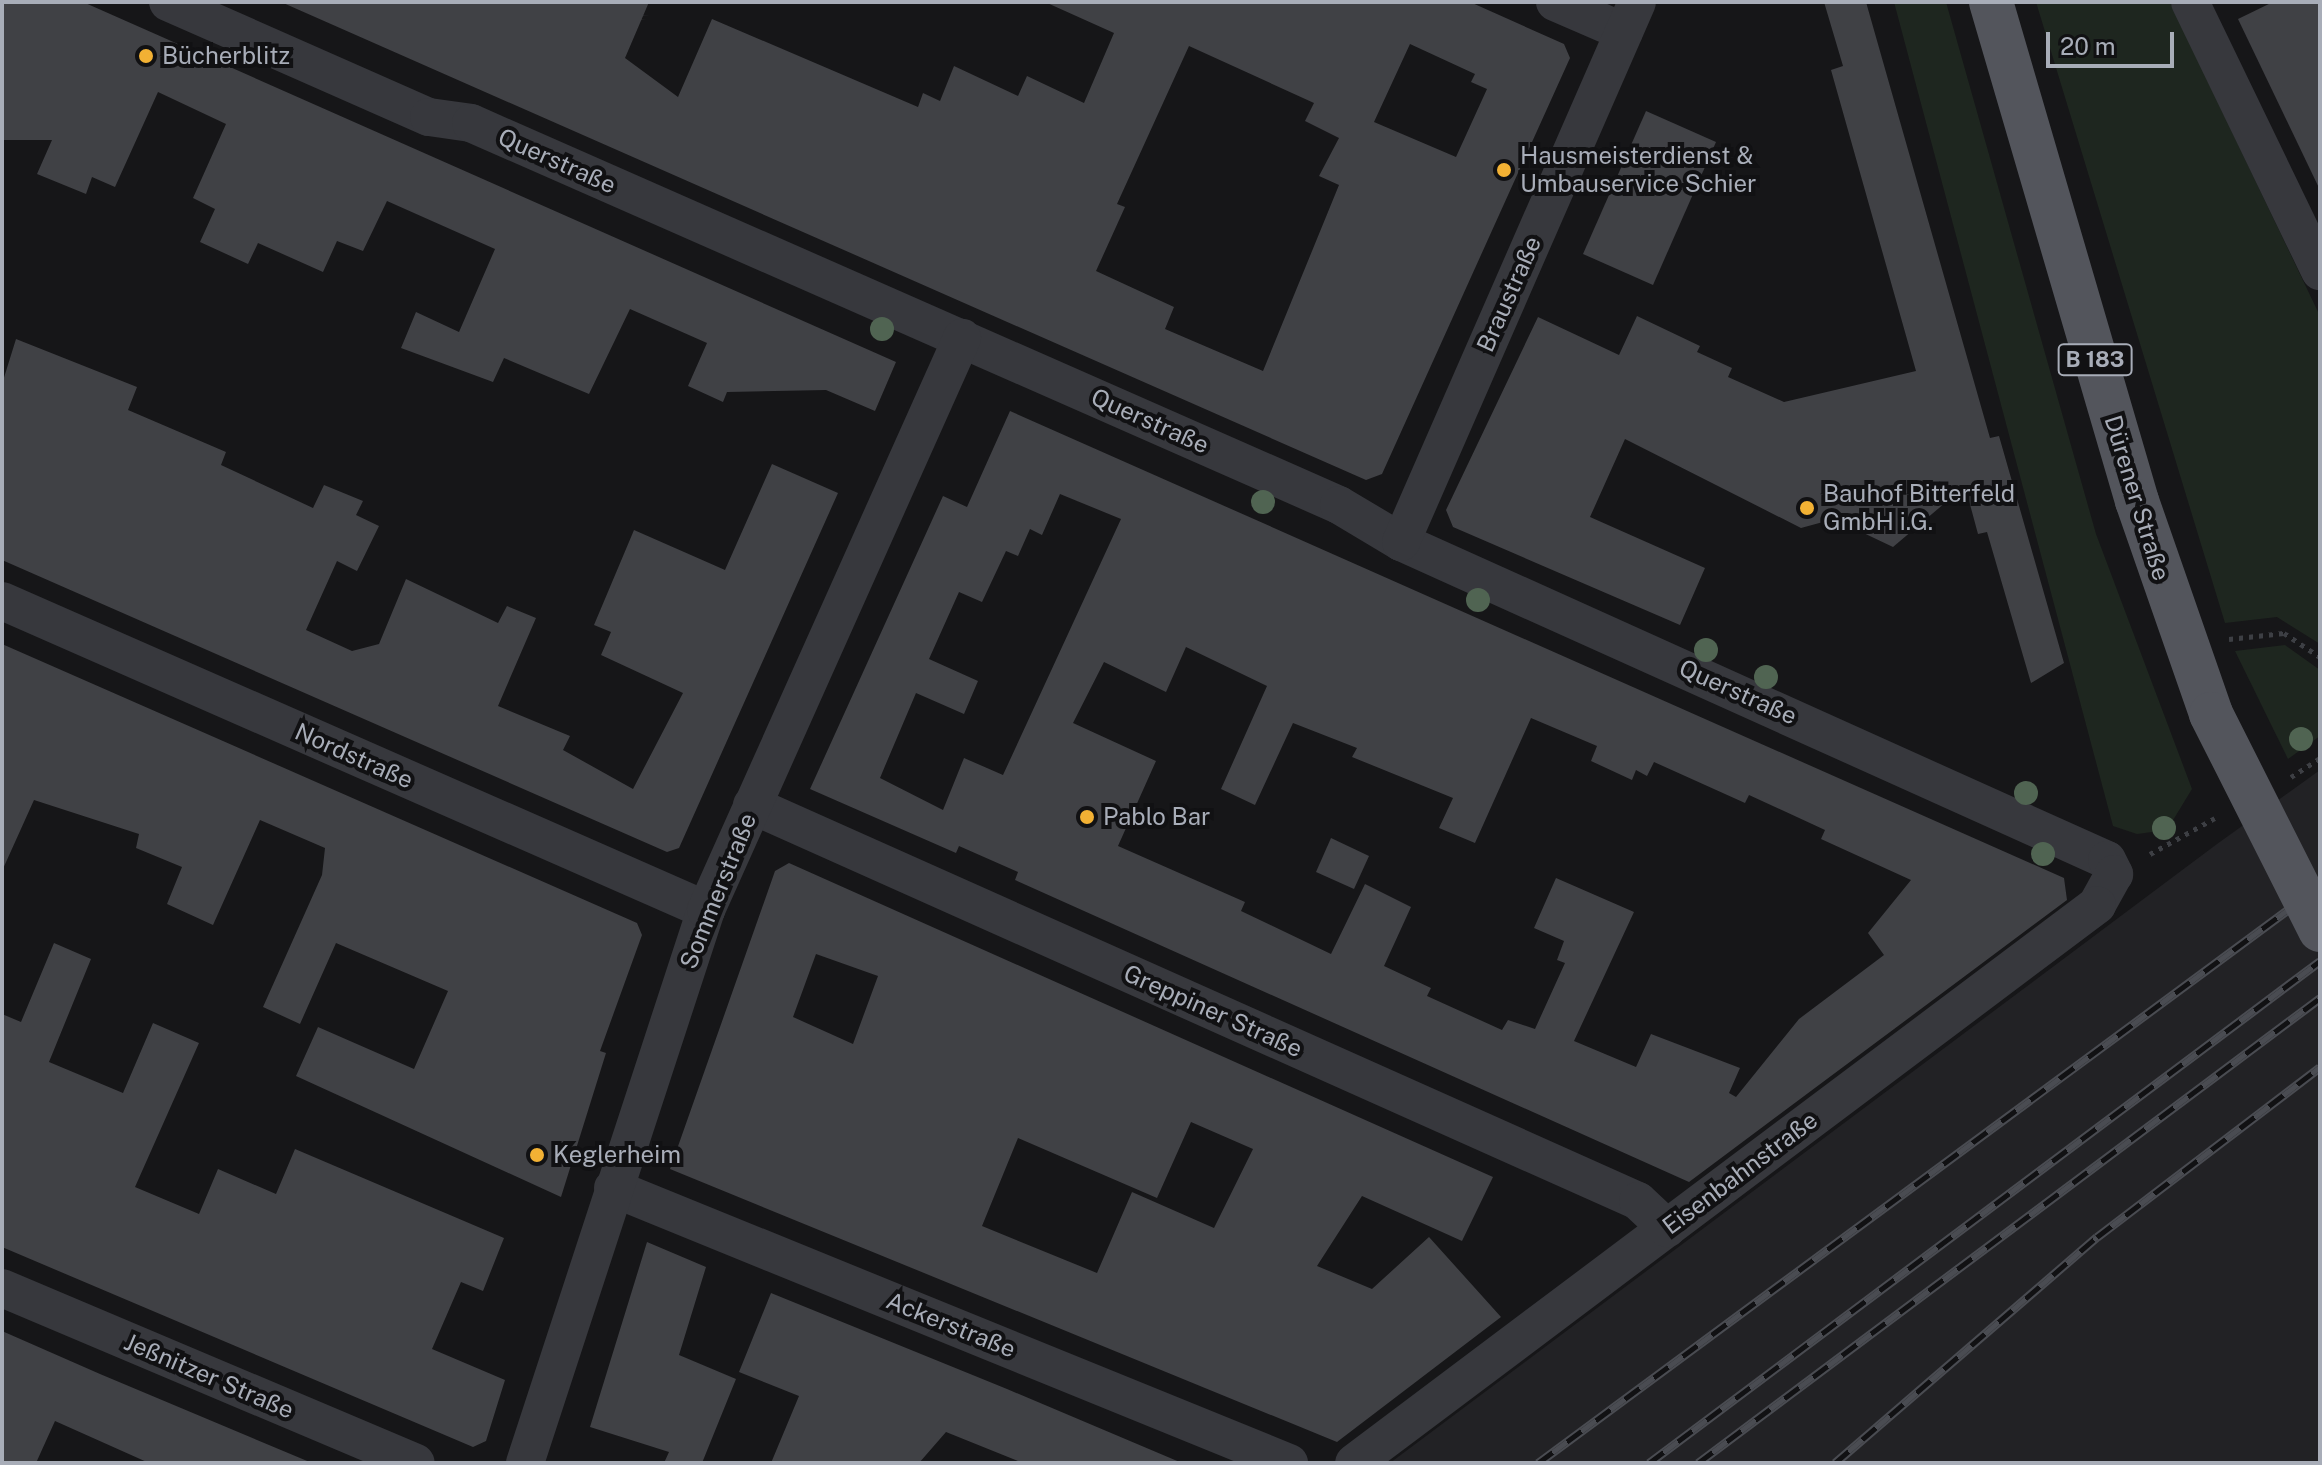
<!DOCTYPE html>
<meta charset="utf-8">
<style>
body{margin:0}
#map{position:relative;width:2322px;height:1465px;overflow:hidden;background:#161618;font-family:"Public Sans",sans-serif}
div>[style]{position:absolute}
.built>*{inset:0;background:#222225}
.green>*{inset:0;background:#1e261f}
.building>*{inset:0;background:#404145}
.path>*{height:5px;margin-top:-2.5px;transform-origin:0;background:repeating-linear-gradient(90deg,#3d3f44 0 4px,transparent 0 10px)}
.street>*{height:38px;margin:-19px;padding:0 19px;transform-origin:19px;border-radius:19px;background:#37383d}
.primary>*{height:44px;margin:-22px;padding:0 22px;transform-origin:22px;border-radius:22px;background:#53555c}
.rail>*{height:9px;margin-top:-4.5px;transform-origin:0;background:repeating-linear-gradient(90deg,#111113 0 18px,#4a4c52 0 36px);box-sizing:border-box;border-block:2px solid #4a4c52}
.primary-bridge>*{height:44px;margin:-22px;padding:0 22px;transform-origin:22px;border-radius:22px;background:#53555c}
.trees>*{width:24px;height:24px;margin:-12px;border-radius:50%;background:#506452}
.dots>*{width:22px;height:22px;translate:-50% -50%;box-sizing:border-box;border:4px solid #111113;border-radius:50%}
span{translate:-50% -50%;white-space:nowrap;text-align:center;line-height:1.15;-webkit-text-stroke:8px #111113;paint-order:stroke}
.shield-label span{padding:2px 6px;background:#111113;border:2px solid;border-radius:6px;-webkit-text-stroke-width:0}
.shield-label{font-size:22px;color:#a8adb8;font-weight:700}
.poi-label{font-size:24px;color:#a8adb8}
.left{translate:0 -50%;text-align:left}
.street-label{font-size:24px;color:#a8adb8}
.frame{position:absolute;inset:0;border:4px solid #a8adb8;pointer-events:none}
.scale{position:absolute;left:2046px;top:32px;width:128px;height:36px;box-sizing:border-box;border:4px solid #a8adb8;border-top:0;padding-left:10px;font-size:24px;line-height:28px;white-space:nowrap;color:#a8adb8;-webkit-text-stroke:6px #111113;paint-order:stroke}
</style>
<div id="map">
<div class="built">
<div style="clip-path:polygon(2320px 770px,2320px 1463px,1390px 1463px,2217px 844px)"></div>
</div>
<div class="green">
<div style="clip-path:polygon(1894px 2px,1946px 2px,2096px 534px,2192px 789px,2167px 830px,2137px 834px,2113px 826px)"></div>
<div style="clip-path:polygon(2036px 2px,2170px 2px,2320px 316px,2320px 644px,2277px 617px,2225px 623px)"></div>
<div style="clip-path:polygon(2285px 645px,2320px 670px,2320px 736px,2288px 759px,2235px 651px)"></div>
</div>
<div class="building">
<div style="clip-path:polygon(2px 2px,83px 2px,896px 362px,875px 411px,826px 390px,727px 392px,723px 402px,688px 386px,707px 343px,630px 309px,589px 394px,504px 358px,493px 382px,401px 348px,416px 312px,459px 332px,495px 249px,387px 201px,363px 251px,337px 241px,323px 272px,258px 243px,248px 264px,200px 242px,215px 209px,193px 198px,226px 124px,158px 92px,115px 187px,92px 177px,86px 194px,37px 174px,52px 140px,2px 140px)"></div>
<div style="clip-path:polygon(evenodd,281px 2px,649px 2px,625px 58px,678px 97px,712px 19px,918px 107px,923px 93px,940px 101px,954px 66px,1018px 96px,1027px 76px,1084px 103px,1114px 33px,1045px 2px,1470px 2px,1564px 44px,1570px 58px,1382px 474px,1366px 480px,281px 2px,1410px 44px,1475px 74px,1471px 82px,1487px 89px,1456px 157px,1374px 122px,1410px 44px,281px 2px,1189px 46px,1314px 103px,1305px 121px,1339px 138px,1319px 176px,1339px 185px,1263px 371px,1165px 329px,1174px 307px,1096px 271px,1125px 207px,1117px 204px,1189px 46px)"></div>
<div style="clip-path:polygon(1824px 2px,1866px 2px,1990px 438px,1999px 436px,2064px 663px,2031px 683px,1987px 532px,1978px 534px,1965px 486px,1893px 547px,1834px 519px,1801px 528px,1625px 439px,1590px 517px,1705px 568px,1680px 625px,1453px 527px,1446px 510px,1538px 317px,1619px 355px,1637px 316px,1700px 346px,1697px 352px,1732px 368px,1728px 377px,1784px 402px,1916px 371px,1831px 70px,1843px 66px)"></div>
<div style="clip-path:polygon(2273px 2px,2320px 2px,2320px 190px,2238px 19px)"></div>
<div style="clip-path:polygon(1646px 111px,1716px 142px,1653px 285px,1583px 254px)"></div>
<div style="clip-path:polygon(16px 339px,137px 387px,128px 410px,226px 452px,221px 465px,313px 508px,324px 485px,363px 501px,356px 515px,379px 526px,357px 571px,337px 561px,306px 630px,352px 651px,379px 644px,406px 579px,498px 623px,507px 606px,536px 618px,498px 706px,570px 736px,563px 750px,633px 789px,683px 693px,601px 655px,611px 632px,594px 625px,634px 530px,725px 570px,772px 464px,838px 493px,679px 848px,667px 852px,2px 560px,2px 384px)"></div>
<div style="clip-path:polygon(evenodd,1010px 411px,2064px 878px,2067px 900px,1689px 1182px,1015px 880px,1018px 872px,959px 846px,956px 853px,810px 789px,943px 496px,967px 507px,1010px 411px,1060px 494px,1121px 519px,1003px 775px,964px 758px,943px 810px,880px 778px,885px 766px,916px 693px,964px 714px,978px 681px,929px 659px,959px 592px,982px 602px,1006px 551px,1018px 556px,1030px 529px,1042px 535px,1060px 494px,1010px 411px,1186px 647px,1267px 686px,1221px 789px,1255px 805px,1293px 723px,1357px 748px,1352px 757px,1453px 798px,1439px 828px,1475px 843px,1531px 718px,1597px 746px,1591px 761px,1632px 780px,1636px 770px,1647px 776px,1654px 762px,1745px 803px,1749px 795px,1825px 830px,1821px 839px,1911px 880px,1868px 933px,1884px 955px,1799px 1019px,1736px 1097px,1729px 1093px,1740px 1068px,1651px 1034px,1636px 1067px,1574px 1041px,1634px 912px,1556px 878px,1534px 928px,1564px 941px,1557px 960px,1565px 963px,1535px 1029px,1508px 1020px,1502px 1030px,1427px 996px,1431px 988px,1384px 966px,1411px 907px,1365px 884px,1331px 954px,1241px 911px,1245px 902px,1118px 846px,1156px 761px,1073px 723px,1104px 662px,1166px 692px,1186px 647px)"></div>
<div style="clip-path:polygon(2px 644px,637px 923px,642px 935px,600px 1051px,606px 1053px,561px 1197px,296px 1076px,318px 1027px,414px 1069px,448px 991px,336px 943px,300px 1024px,263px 1007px,322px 875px,325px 848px,260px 820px,213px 925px,167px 904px,182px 867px,136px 848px,139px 834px,34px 800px,2px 871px)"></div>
<div style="clip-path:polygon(1331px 838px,1369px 856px,1354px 889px,1316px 872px)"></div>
<div style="clip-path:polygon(evenodd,789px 863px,1493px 1177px,1462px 1241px,1362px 1196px,1317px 1266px,1372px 1289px,1429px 1237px,1501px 1317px,1337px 1442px,670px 1169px,775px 871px,789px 863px,816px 954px,878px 976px,853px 1044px,793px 1017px,816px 954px,789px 863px,1191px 1122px,1253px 1149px,1214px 1228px,1132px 1192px,1097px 1273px,982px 1226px,1018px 1138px,1157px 1198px,1191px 1122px)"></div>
<div style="clip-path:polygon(54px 943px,91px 959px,49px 1062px,123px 1093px,153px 1023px,199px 1043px,135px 1187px,199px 1214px,218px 1169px,276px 1194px,295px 1149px,504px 1238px,483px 1291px,461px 1282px,432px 1349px,505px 1380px,486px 1441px,473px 1447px,2px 1247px,2px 1014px,21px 1022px)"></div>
<div style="clip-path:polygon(647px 1242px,706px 1267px,679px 1355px,736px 1379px,702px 1463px,664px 1463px,669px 1452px,590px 1427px)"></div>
<div style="clip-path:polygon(771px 1293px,1007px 1389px,1182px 1463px,1023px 1463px,946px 1432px,919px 1463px,771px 1463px,799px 1396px,739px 1372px)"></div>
<div style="clip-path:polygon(2px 1331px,100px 1374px,312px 1463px,149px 1463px,55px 1421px,36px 1463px,2px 1463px)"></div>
</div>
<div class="path">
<div style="left:2229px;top:639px;width:55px;rotate:-6.2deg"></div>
<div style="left:2284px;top:633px;width:43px;rotate:33.7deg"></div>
<div style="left:2291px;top:777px;width:35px;rotate:-33deg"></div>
<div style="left:2150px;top:854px;width:74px;rotate:-29deg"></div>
</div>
<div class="street">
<div style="left:168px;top:2px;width:285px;rotate:23.8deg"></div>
<div style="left:429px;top:117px;width:42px;rotate:8.1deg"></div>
<div style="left:471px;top:123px;width:948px;rotate:23.75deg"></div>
<div style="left:1339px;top:505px;width:72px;rotate:30.8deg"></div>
<div style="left:1401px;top:542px;width:774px;rotate:24.25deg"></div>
<div style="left:2107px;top:860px;width:16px;rotate:63deg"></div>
<div style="left:2114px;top:874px;width:35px;rotate:119deg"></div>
<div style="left:2097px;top:905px;width:929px;rotate:143.09deg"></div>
<div style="left:1555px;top:2px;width:75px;rotate:23.5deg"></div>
<div style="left:2190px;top:2px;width:299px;rotate:64.2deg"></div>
<div style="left:1401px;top:542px;width:589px;rotate:-66.39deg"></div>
<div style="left:2px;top:601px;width:769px;rotate:23.7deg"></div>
<div style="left:752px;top:805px;width:970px;rotate:24.08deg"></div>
<div style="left:1638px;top:1201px;width:40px;rotate:43deg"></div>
<div style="left:613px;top:1188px;width:730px;rotate:22.14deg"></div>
<div style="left:2px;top:1288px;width:449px;rotate:22.9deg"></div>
<div style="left:525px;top:1463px;width:582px;rotate:-71.88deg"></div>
<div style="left:706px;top:910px;width:627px;rotate:-65.89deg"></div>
</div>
<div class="primary">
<div style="left:1991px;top:2px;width:520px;rotate:73.69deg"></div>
<div style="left:2137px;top:501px;width:225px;rotate:70.8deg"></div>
</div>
<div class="rail">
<div style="left:1538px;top:1463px;width:972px;rotate:-36.42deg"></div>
<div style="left:1649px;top:1463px;width:838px;rotate:-36.8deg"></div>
<div style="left:1698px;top:1463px;width:777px;rotate:-36.78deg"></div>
<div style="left:1835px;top:1463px;width:346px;rotate:-40.8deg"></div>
<div style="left:2097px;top:1237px;width:280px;rotate:-37.3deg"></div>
</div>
<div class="primary-bridge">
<div style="left:2211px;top:714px;width:242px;rotate:63.2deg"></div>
</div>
<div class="trees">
<div style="left:882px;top:329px"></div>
<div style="left:1263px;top:502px"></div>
<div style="left:1478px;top:600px"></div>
<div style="left:1706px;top:650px"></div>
<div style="left:1766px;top:677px"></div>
<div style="left:2301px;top:739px"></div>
<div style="left:2026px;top:793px"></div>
<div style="left:2164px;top:828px"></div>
<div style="left:2043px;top:854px"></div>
</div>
<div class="dots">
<div style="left:146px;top:56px;background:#f2b134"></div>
<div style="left:1504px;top:170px;background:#f2b134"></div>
<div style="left:1807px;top:508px;background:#f2b134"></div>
<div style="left:1087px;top:817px;background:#f2b134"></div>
<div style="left:537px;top:1155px;background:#f2b134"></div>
</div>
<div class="shield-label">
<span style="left:2095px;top:360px">B 183</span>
</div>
<div class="poi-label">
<span class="left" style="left:162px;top:56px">Bücherblitz</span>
<span class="left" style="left:1520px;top:170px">Hausmeisterdienst &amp;<br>Umbauservice Schier</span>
<span class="left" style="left:1823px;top:508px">Bauhof Bitterfeld<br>GmbH i.G.</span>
<span class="left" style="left:1103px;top:817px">Pablo Bar</span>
<span class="left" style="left:553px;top:1155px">Keglerheim</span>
</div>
<div class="street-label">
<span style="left:557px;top:161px;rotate:24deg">Querstraße</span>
<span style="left:1509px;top:294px;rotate:-66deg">Braustraße</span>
<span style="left:1150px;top:421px;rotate:24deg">Querstraße</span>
<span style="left:2137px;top:498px;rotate:73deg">Dürener Straße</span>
<span style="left:1738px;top:692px;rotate:24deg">Querstraße</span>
<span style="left:354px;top:756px;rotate:24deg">Nordstraße</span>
<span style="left:718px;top:891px;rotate:-68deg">Sommerstraße</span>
<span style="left:1213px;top:1011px;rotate:24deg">Greppiner Straße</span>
<span style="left:1740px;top:1173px;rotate:-37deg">Eisenbahnstraße</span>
<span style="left:951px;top:1325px;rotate:22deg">Ackerstraße</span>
<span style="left:209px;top:1376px;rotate:23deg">Jeßnitzer Straße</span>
</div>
<div class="frame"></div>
<div class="scale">20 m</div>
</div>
